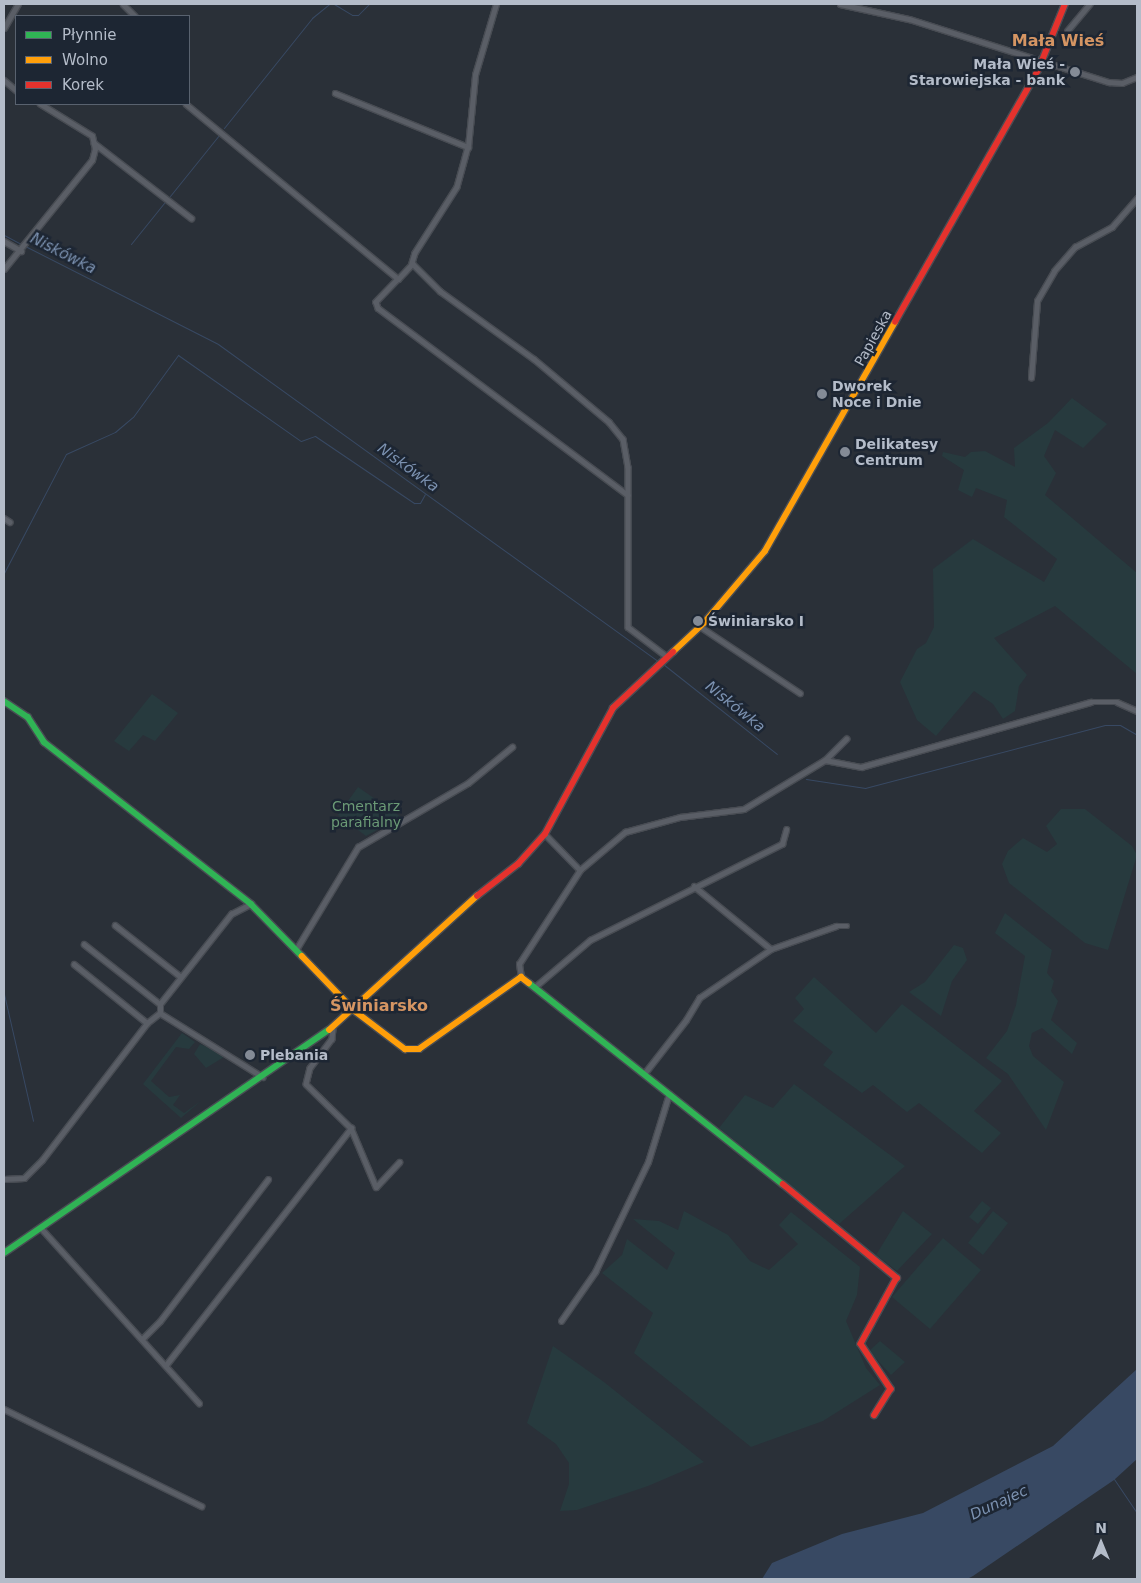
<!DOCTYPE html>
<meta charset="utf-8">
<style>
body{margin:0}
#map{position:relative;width:1141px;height:1583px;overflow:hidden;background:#2a3038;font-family:"DejaVu Sans",sans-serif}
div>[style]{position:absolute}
.green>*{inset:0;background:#273a3e}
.water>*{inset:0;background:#384963}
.stream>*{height:1px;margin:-0.5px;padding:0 0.5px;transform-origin:0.5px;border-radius:0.5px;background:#384963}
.roads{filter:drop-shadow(1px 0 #484c53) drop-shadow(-1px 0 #484c53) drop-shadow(0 1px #484c53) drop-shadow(0 -1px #484c53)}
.street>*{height:4.5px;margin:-2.25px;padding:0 2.25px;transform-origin:2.25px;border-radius:2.25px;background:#5a5e66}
.fast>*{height:5.5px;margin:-2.75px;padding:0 2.75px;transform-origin:2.75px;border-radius:2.75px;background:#30b455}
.slow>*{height:5.5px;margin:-2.75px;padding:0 2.75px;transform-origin:2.75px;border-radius:2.75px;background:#ff9f0a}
.jam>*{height:5.5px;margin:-2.75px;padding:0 2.75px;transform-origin:2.75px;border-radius:2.75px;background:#e5322d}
.dots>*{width:14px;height:14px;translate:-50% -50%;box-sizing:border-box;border:2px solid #1d2633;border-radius:50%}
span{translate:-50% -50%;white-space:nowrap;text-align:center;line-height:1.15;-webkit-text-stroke:5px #1d2633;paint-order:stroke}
.poi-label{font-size:14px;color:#b4bcc9;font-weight:700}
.right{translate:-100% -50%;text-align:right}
.left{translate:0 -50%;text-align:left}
.street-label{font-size:14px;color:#b4bcc9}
.park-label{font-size:14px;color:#6b9a76}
.water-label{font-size:15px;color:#7c92b1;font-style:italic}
.quarter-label{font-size:16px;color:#d59563;font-weight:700}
.frame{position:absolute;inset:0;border:5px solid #b4bcc9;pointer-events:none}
.legend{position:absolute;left:15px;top:15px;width:175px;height:90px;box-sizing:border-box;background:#1d2633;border:1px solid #59626f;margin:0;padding:6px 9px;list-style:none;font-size:15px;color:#b4bcc9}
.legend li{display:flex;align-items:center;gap:10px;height:25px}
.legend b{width:25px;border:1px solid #59626f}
.north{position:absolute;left:1076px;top:1518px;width:50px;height:50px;-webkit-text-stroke:4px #1d2633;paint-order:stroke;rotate:0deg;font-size:14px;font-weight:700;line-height:20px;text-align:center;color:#b4bcc9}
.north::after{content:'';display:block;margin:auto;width:18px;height:22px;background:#b4bcc9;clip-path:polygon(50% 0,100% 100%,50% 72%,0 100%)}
</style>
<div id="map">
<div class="green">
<div style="clip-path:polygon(1072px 398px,1107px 424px,1083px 448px,1055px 430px,1044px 456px,1056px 473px,1045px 495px,1137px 573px,1137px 674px,1055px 606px,994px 638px,1027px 675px,1019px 686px,1015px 711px,1003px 719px,993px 704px,974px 691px,936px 736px,917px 720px,900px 682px,917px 649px,926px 643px,934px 627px,933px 569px,973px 539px,1044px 582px,1057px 559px,1004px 517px,1007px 500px,976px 488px,972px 497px,958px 490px,964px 470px,942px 456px,943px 452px,965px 457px,971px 452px,985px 451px,1015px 467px,1014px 448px,1048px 423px)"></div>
<div style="clip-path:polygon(152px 694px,178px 713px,155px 741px,143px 735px,129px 751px,114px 741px)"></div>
<div style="clip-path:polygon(358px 787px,401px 817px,366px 836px,338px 815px)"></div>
<div style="clip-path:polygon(1061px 809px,1085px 809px,1132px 846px,1137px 855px,1108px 950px,1085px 943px,1009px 883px,1002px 864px,1008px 851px,1023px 838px,1047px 852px,1057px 844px,1046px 826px)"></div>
<div style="clip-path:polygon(1005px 913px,1052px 950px,1047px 973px,1054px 981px,1051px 991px,1058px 1001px,1051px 1020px,1077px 1043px,1072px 1054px,1042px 1028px,1032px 1033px,1029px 1046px,1033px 1056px,1064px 1082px,1046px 1130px,1008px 1074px,986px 1058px,1007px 1031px,1016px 1005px,1025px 956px,995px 933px)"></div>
<div style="clip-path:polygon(954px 945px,963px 948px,967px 960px,952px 981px,941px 1016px,909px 992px,925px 982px)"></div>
<div style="clip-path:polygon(814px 977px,876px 1033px,902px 1004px,1002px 1081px,974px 1111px,1001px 1133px,982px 1153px,919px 1103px,907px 1112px,873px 1085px,862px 1093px,823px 1065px,833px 1052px,793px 1021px,804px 1009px,795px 998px)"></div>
<div style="clip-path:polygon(182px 1033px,195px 1042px,189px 1049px,176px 1047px,151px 1081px,169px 1097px,180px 1095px,173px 1105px,184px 1113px,201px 1101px,181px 1118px,143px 1084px)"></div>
<div style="clip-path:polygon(200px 1044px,221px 1053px,235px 1063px,224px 1057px,206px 1068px,194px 1054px)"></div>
<div style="clip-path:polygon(794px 1084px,905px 1166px,839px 1224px,719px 1128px,745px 1095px,773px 1108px)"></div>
<div style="clip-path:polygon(982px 1201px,991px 1208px,978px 1224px,969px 1217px)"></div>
<div style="clip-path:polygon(684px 1211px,728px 1235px,750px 1261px,769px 1270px,798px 1244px,779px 1225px,791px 1212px,860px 1267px,857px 1295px,846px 1321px,866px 1368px,880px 1385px,823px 1421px,751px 1447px,634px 1353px,653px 1313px,602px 1273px,622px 1255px,627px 1239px,667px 1270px,675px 1253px,633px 1219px,659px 1221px,678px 1230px)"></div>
<div style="clip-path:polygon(903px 1211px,932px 1234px,897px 1271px,876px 1255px)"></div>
<div style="clip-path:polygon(993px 1211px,1008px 1223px,983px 1255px,968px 1243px)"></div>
<div style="clip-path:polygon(943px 1238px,981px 1270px,930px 1329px,892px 1297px)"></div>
<div style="clip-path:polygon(880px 1341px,905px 1362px,891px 1375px,869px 1351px)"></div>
<div style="clip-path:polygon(553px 1346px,604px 1382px,704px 1462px,648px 1486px,577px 1510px,560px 1511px,569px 1484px,569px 1463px,556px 1444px,527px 1423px)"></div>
</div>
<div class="water">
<div style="clip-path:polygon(1137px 1369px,1137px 1459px,1114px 1480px,973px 1576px,967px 1579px,762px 1579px,772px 1563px,842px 1534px,923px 1513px,1053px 1446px)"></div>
</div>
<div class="stream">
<div style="left:334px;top:4px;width:21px;rotate:31deg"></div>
<div style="left:352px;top:15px;width:6px"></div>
<div style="left:358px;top:15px;width:16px;rotate:-45deg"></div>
<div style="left:224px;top:128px;width:141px;rotate:-51.3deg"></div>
<div style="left:312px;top:18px;width:22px;rotate:-39deg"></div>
<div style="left:170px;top:196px;width:78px;rotate:-51.2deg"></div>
<div style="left:4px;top:235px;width:19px;rotate:28deg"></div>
<div style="left:131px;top:244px;width:53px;rotate:-51.2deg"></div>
<div style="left:25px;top:246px;width:216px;rotate:26.9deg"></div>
<div style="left:218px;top:344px;width:544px;rotate:35.79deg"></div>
<div style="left:4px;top:573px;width:134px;rotate:-62.5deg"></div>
<div style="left:66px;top:454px;width:54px;rotate:-24.2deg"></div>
<div style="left:115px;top:432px;width:23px;rotate:-40deg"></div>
<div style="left:133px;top:417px;width:77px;rotate:-54deg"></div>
<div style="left:178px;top:355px;width:150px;rotate:35deg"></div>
<div style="left:301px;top:441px;width:15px;rotate:-20deg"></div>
<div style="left:315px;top:436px;width:120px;rotate:34.1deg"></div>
<div style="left:414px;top:503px;width:6px"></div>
<div style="left:420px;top:503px;width:10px;rotate:-61deg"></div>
<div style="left:663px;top:664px;width:145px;rotate:38.3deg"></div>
<div style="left:806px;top:779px;width:60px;rotate:8.7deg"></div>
<div style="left:865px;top:788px;width:248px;rotate:-14.7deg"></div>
<div style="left:1105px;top:725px;width:15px"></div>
<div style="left:1120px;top:725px;width:20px;rotate:30deg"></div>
<div style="left:4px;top:994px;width:130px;rotate:77.1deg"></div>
<div style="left:1114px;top:1479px;width:41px;rotate:55.9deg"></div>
</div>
<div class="roads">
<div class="street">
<div style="left:123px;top:4px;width:17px;rotate:45deg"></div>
<div style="left:840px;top:4px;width:71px;rotate:12.3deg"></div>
<div style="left:909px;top:19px;width:210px;rotate:17.5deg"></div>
<div style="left:1109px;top:82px;width:13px;rotate:4deg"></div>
<div style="left:1122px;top:83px;width:16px;rotate:-22deg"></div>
<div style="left:4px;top:28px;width:28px;rotate:-60deg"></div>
<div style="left:1067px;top:31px;width:35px;rotate:-50deg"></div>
<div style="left:4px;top:80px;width:16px;rotate:40deg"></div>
<div style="left:335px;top:93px;width:144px;rotate:22.1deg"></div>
<div style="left:468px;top:147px;width:72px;rotate:-84.4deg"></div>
<div style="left:475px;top:75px;width:74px;rotate:-73.5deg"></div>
<div style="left:186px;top:104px;width:275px;rotate:39.5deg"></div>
<div style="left:398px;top:279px;width:32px;rotate:134deg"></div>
<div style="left:376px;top:302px;width:6px;rotate:72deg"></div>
<div style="left:378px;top:308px;width:312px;rotate:36.8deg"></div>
<div style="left:94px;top:143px;width:123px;rotate:37.7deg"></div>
<div style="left:468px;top:147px;width:41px;rotate:105.4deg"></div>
<div style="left:457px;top:187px;width:78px;rotate:122.5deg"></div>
<div style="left:415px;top:253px;width:10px;rotate:107deg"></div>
<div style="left:412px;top:263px;width:40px;rotate:45deg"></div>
<div style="left:440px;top:291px;width:116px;rotate:35.9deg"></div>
<div style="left:534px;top:359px;width:98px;rotate:40deg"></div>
<div style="left:609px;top:422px;width:22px;rotate:51deg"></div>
<div style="left:623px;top:439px;width:28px;rotate:80deg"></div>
<div style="left:628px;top:467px;width:160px;rotate:90deg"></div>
<div style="left:628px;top:627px;width:48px;rotate:37.3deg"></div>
<div style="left:4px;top:241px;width:20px;rotate:30deg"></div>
<div style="left:4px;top:269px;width:140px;rotate:-51.1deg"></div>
<div style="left:92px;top:160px;width:11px;rotate:-75deg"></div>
<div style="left:95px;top:149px;width:13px;rotate:-103deg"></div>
<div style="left:92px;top:136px;width:61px;rotate:-148.4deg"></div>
<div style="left:398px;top:279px;width:21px;rotate:-47deg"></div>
<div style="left:1031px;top:378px;width:77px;rotate:-85.5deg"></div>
<div style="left:1037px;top:301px;width:34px;rotate:-60deg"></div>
<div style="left:1054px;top:271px;width:32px;rotate:-49deg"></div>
<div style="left:1075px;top:247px;width:42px;rotate:-28.4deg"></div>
<div style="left:1112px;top:227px;width:38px;rotate:-49deg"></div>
<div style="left:4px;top:518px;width:7px;rotate:34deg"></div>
<div style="left:701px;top:627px;width:119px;rotate:33.7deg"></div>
<div style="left:825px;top:760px;width:30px;rotate:-45deg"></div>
<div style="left:545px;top:834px;width:50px;rotate:45.8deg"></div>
<div style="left:694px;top:886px;width:99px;rotate:39.3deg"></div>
<div style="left:771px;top:949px;width:69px;rotate:-19.5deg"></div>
<div style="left:836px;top:926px;width:11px"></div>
<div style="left:115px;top:925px;width:84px;rotate:38.2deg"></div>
<div style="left:84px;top:944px;width:97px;rotate:38.3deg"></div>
<div style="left:297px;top:948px;width:118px;rotate:-58.9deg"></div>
<div style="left:358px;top:847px;width:127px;rotate:-30.2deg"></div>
<div style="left:468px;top:783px;width:57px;rotate:-39.3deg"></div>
<div style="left:74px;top:964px;width:94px;rotate:38.9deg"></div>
<div style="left:521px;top:977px;width:13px;rotate:-99deg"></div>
<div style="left:519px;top:964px;width:112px;rotate:-57deg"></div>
<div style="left:580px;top:870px;width:59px;rotate:-40.2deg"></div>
<div style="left:625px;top:832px;width:57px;rotate:-15.3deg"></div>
<div style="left:680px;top:817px;width:64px;rotate:-7.1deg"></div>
<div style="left:744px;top:809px;width:95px;rotate:-31.2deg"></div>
<div style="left:825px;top:760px;width:37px;rotate:11deg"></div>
<div style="left:861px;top:767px;width:239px;rotate:-15.8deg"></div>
<div style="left:1091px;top:702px;width:26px"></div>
<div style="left:1117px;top:702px;width:22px;rotate:24deg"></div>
<div style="left:536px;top:986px;width:71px;rotate:-40.4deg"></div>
<div style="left:590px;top:940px;width:215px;rotate:-26.6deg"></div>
<div style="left:782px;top:844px;width:15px;rotate:-74deg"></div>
<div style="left:160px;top:1013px;width:121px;rotate:31.9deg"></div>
<div style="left:333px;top:1029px;width:10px;rotate:96deg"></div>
<div style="left:332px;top:1039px;width:36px;rotate:127deg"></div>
<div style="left:310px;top:1068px;width:16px;rotate:104deg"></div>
<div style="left:306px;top:1084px;width:63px;rotate:44.4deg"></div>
<div style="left:351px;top:1128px;width:64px;rotate:67deg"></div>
<div style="left:376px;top:1187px;width:34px;rotate:-47deg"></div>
<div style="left:644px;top:1074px;width:68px;rotate:-52.1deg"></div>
<div style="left:686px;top:1020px;width:26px;rotate:-59deg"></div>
<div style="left:699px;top:998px;width:87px;rotate:-34.2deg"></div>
<div style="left:4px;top:1179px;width:20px;rotate:-3deg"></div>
<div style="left:24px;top:1178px;width:25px;rotate:-45deg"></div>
<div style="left:42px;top:1160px;width:173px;rotate:-52.5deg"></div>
<div style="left:147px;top:1023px;width:16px;rotate:-38deg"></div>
<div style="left:160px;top:1013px;width:9px;rotate:-90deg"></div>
<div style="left:160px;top:1004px;width:115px;rotate:-51.7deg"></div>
<div style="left:231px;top:914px;width:22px;rotate:-27deg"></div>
<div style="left:41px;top:1228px;width:236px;rotate:47.9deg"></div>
<div style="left:561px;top:1321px;width:60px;rotate:-55.2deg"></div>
<div style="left:595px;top:1272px;width:122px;rotate:-64.3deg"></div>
<div style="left:648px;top:1162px;width:71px;rotate:-72.8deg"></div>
<div style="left:142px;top:1339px;width:25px;rotate:-45deg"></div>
<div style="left:160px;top:1321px;width:178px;rotate:-52.7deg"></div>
<div style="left:166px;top:1365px;width:301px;rotate:-52deg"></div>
<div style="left:4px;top:1409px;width:220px;rotate:26.2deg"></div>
</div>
<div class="fast">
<div style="left:4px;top:701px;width:29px;rotate:34deg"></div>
<div style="left:28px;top:717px;width:30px;rotate:57deg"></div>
<div style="left:44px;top:742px;width:263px;rotate:38deg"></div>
<div style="left:251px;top:904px;width:73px;rotate:45.6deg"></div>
<div style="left:529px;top:983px;width:324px;rotate:38.4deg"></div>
<div style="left:4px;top:1253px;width:394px;rotate:-34.5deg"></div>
</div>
<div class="slow">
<div style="left:673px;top:652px;width:42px;rotate:-43.1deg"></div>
<div style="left:704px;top:623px;width:94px;rotate:-49.7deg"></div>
<div style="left:765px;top:551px;width:263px;rotate:-60.4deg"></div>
<div style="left:302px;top:956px;width:76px;rotate:46.1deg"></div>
<div style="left:355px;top:1011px;width:63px;rotate:37.2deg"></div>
<div style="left:405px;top:1049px;width:14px"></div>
<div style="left:419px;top:1049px;width:125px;rotate:-35.2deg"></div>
<div style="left:521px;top:977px;width:10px;rotate:37deg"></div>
<div style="left:329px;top:1030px;width:200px;rotate:-42.2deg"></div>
</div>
<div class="jam">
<div style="left:895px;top:322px;width:292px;rotate:-60.4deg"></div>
<div style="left:1039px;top:68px;width:69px;rotate:-67.9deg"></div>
<div style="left:477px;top:896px;width:52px;rotate:-38deg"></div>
<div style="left:518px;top:864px;width:40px;rotate:-48deg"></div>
<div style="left:545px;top:834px;width:143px;rotate:-61.6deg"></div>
<div style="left:613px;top:708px;width:82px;rotate:-43deg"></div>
<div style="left:783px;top:1184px;width:148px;rotate:39.5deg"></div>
<div style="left:897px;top:1278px;width:75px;rotate:118.6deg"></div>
<div style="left:861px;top:1344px;width:54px;rotate:56.3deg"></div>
<div style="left:891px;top:1389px;width:31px;rotate:122deg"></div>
</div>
</div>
<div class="dots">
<div style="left:1075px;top:72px;background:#848b96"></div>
<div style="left:822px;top:394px;background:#848b96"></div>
<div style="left:845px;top:452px;background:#848b96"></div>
<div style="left:698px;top:621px;background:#848b96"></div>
<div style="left:250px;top:1055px;background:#848b96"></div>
</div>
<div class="poi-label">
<span class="right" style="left:1065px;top:72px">Mała Wieś -<br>Starowiejska - bank</span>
<span class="left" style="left:832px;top:394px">Dworek<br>Noce i Dnie</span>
<span class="left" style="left:855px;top:452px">Delikatesy<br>Centrum</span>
<span class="left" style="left:708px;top:621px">Świniarsko I</span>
<span class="left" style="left:260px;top:1055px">Plebania</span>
</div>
<div class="street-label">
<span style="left:873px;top:338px;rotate:-61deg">Papieska</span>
</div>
<div class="park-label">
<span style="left:366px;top:814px">Cmentarz<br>parafialny</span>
</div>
<div class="water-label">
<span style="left:63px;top:254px;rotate:27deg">Niskówka</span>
<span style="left:408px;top:468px;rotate:36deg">Niskówka</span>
<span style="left:735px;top:707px;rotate:39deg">Niskówka</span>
<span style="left:999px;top:1503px;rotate:-25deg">Dunajec</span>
</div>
<div class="quarter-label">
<span style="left:1058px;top:41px">Mała Wieś</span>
<span style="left:379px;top:1006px">Świniarsko</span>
</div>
<div class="frame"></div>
<ul class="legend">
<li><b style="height:6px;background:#30b455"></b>Płynnie</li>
<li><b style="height:6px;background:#ff9f0a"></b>Wolno</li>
<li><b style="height:6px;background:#e5322d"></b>Korek</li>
</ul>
<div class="north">N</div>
</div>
